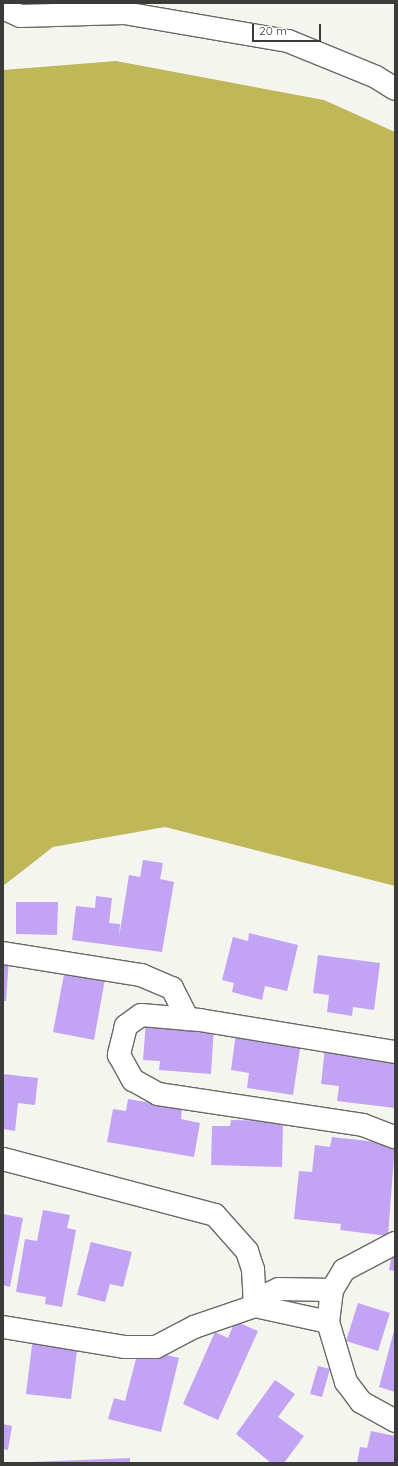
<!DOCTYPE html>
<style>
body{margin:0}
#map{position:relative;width:398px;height:1466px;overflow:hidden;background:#f5f5f0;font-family:Quicksand,sans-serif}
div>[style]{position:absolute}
.forest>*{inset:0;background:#c0b759}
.building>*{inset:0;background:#c2a3f4}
.roads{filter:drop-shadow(1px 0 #696965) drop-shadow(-1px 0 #696965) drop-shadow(0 1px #696965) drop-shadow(0 -1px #696965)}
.minor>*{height:22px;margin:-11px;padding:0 11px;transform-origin:11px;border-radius:11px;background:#fff}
span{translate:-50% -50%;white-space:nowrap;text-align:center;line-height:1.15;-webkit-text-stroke:3px #fff;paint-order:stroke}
.frame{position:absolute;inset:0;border:4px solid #3b3b39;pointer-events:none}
.scale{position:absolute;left:252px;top:24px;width:69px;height:18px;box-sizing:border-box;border:2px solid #3b3b39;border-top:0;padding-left:5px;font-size:12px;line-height:14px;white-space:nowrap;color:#3b3b39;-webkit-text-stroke:3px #fff;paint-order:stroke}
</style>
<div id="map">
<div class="forest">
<div style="clip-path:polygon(116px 61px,324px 100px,395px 132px,395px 886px,165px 827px,53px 847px,3px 886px,3px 70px)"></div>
</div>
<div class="building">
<div style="clip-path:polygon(143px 860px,163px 863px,160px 879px,174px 882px,162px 952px,72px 940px,76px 906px,95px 908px,96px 896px,112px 898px,109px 923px,120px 924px,119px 937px,129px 875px,140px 877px)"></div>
<div style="clip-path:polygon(16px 902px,58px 902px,57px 935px,16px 934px)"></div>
<div style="clip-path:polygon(249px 933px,298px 945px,287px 991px,265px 986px,262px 1000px,232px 992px,234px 983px,222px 980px,233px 937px,248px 941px)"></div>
<div style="clip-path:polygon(3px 944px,10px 944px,6px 1001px,3px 1001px)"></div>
<div style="clip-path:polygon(318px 955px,380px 963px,374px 1010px,353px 1007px,352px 1016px,327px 1012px,329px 995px,313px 993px)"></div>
<div style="clip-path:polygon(66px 964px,105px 979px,94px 1040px,53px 1032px)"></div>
<div style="clip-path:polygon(146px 1021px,214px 1026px,211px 1074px,159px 1070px,160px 1061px,143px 1060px)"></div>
<div style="clip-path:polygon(236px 1033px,301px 1042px,293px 1095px,247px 1088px,249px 1073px,231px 1070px)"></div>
<div style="clip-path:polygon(325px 1048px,395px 1057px,395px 1108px,337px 1101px,339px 1086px,321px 1084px)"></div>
<div style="clip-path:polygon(3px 1074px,38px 1078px,35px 1105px,18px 1103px,15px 1131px,3px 1129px)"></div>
<div style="clip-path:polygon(128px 1099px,182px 1108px,181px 1119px,200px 1123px,194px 1157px,107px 1142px,113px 1109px,126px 1111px)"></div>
<div style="clip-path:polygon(231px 1120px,283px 1121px,282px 1167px,211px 1165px,212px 1126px,230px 1126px)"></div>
<div style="clip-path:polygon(332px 1137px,395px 1144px,388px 1236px,340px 1230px,341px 1224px,294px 1219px,299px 1171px,312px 1172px,315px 1145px,330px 1147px)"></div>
<div style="clip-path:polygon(43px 1210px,70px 1215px,67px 1228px,76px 1230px,62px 1307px,45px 1304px,46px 1297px,16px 1292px,25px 1239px,37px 1241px)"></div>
<div style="clip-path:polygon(3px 1214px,23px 1218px,10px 1287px,3px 1285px)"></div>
<div style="clip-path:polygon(91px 1242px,132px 1252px,123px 1287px,110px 1284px,105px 1302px,77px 1295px)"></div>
<div style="clip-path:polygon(394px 1246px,395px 1247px,395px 1271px,389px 1270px)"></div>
<div style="clip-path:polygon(358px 1303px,390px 1313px,378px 1351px,346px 1341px)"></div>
<div style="clip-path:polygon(235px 1321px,258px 1331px,218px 1420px,183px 1404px,215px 1332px,228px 1338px)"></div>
<div style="clip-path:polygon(395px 1327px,395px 1392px,379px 1387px)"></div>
<div style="clip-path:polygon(34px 1329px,79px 1335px,71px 1399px,26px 1394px)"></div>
<div style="clip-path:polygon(155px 1352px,179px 1358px,161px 1432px,108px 1419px,114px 1398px,125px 1401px,137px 1355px,153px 1359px)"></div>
<div style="clip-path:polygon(318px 1366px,330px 1369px,322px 1397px,310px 1394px)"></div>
<div style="clip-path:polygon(275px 1380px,295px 1394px,278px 1417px,304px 1436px,284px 1463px,271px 1463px,236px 1434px)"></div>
<div style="clip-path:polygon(3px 1424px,12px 1426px,8px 1450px,3px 1449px)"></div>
<div style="clip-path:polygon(371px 1431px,395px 1436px,395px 1463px,357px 1463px,360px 1447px,367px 1448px)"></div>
<div style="clip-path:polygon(130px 1458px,130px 1463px,31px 1463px,31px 1462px)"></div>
</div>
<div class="roads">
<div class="minor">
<div style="left:3px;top:8px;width:19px;rotate:25deg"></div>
<div style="left:20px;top:16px;width:104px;rotate:-1.7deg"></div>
<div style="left:124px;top:13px;width:166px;rotate:9.7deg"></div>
<div style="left:288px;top:41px;width:95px;rotate:22.2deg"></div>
<div style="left:376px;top:77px;width:22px;rotate:32deg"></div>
<div style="left:3px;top:953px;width:140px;rotate:9.1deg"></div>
<div style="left:141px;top:975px;width:34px;rotate:23deg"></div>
<div style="left:172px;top:988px;width:35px;rotate:63deg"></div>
<div style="left:395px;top:1052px;width:198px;rotate:-170.7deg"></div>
<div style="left:200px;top:1020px;width:59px;rotate:-175.2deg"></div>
<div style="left:141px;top:1015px;width:19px;rotate:144deg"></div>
<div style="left:126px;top:1026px;width:30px;rotate:104deg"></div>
<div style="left:119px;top:1055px;width:29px;rotate:61deg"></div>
<div style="left:133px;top:1080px;width:29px;rotate:29deg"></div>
<div style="left:158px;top:1094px;width:207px;rotate:8.6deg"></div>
<div style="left:363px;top:1125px;width:34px;rotate:21deg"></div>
<div style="left:3px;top:1159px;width:219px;rotate:14.8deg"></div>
<div style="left:215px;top:1215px;width:48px;rotate:48.4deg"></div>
<div style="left:247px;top:1251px;width:19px;rotate:72deg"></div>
<div style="left:253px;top:1269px;width:37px;rotate:87deg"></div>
<div style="left:395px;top:1243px;width:58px;rotate:152.1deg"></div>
<div style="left:344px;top:1270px;width:23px;rotate:121deg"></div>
<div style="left:332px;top:1290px;width:32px;rotate:97deg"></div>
<div style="left:328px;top:1322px;width:63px;rotate:73.3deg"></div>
<div style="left:346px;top:1382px;width:25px;rotate:53deg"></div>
<div style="left:361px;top:1402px;width:39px;rotate:29deg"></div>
<div style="left:255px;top:1306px;width:75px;rotate:12.4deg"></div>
<div style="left:3px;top:1327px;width:124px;rotate:9.3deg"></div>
<div style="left:125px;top:1347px;width:31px"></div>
<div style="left:156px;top:1347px;width:43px;rotate:-27.8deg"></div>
<div style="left:194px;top:1327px;width:65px;rotate:-19deg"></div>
<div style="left:255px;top:1306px;width:16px;rotate:-45deg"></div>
<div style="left:266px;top:1295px;width:14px;rotate:-25deg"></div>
<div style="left:279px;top:1289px;width:53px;rotate:1.1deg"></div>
</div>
</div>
<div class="frame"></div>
<div class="scale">20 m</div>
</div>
